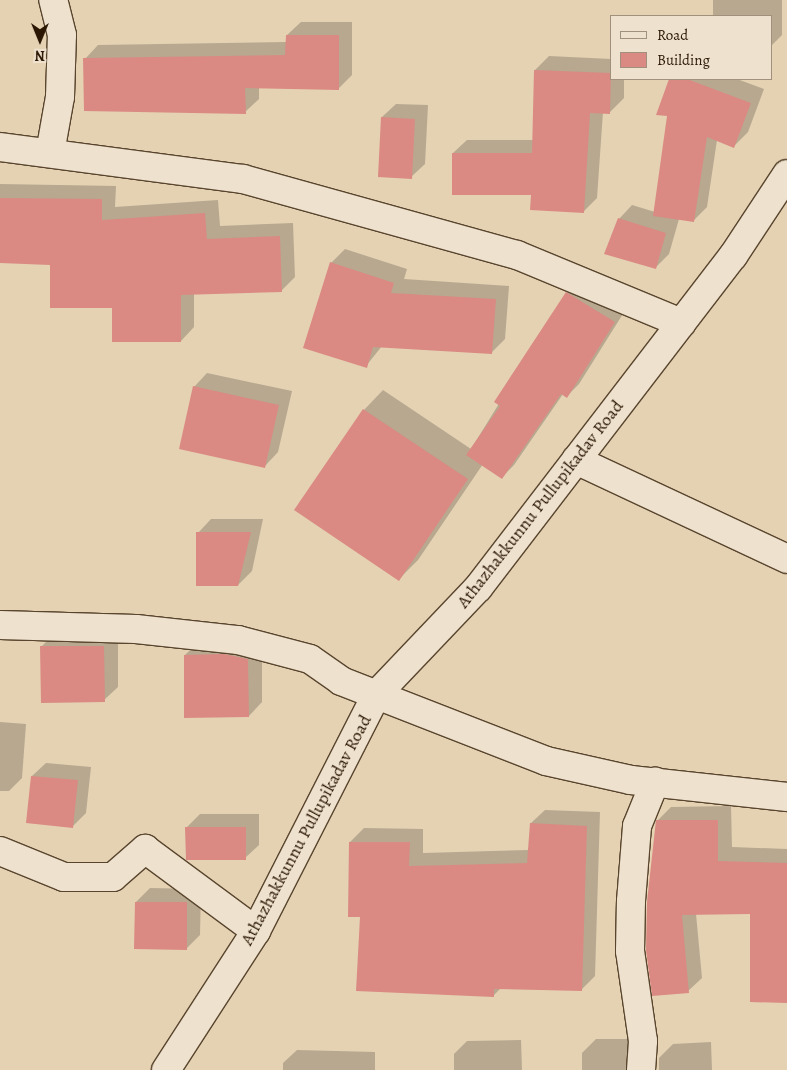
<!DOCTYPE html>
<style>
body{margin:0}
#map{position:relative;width:787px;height:1070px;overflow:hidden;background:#e5d2b3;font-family:Alegreya,serif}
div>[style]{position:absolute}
.shadow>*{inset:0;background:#0003}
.building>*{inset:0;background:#da8a83}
.roads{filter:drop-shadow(1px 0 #59452e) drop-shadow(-1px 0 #59452e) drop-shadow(0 1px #59452e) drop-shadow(0 -1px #59452e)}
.minor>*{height:28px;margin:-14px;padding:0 14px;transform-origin:14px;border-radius:14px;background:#eee2ce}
.secondary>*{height:28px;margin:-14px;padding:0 14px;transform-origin:14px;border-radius:14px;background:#eee2ce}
span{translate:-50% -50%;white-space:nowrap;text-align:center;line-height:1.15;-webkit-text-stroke:5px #eee2ce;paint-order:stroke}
.street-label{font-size:18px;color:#2a1602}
.legend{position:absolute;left:610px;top:15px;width:162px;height:65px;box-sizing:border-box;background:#eee2ce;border:1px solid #a0907c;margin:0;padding:6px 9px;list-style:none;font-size:15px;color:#2a1602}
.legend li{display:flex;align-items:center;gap:10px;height:25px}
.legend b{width:25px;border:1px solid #a0907c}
.north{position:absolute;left:15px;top:15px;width:50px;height:50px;-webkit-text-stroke:4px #eee2ce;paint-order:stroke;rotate:180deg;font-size:14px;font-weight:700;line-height:20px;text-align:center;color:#2a1602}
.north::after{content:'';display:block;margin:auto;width:18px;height:22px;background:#2a1602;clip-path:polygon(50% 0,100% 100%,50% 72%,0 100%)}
</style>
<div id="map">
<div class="shadow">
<div style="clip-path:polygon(713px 0,782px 0,782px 35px,771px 46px,771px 16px,713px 16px)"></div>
<div style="clip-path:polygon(301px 22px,352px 22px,352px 75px,338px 89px,259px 87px,259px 99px,245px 112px,85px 59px,98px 45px,287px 42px,287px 35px)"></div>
<div style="clip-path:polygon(549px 56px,611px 59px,611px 79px,624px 79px,624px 98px,610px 112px,603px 112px,597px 198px,583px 212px,533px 194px,453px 153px,467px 140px,533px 140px,535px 70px)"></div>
<div style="clip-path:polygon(671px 79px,737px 79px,764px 89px,748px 132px,734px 146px,717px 140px,707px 207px,693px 221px,679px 219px,669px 254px,655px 268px,619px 219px,632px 205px,655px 212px,668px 115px,657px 114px)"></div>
<div style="clip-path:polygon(396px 104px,428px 105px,425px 164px,411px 177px,382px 117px)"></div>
<div style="clip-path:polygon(0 184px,116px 186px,115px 207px,218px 200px,220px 226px,293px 223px,295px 277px,282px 290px,194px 294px,194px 327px,181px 341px,113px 307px,52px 263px,0 262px)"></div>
<div style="clip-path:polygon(345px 249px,407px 269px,404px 279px,509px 286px,505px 339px,491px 353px,382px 346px,366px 366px,331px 263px)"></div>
<div style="clip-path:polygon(579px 281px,626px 309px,579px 384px,567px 396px,563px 394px,514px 465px,502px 477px,483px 464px,418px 560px,399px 579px,364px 410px,383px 390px,471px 449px,567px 293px)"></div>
<div style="clip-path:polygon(207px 373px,292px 391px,278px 452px,265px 466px,194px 387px)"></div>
<div style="clip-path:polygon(211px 519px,263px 519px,252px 571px,238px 585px,198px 533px)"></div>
<div style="clip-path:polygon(118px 632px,118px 687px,104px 700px,41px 647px,55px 633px)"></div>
<div style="clip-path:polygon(199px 641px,262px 646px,262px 702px,249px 716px,185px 655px)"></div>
<div style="clip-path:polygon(0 722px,26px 724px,22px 778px,9px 791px,0 791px)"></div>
<div style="clip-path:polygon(46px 763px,91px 767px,86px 813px,72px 827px,32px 776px)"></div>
<div style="clip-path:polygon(731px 806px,732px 847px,787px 849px,787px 1001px,751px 912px,696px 914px,702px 978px,688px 991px,657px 821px,671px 807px)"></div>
<div style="clip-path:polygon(545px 810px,600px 812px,595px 976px,581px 990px,501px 988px,493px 996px,361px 916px,350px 842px,364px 828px,423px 829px,423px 853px,529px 850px,531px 823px)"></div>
<div style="clip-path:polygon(200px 814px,259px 814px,259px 845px,245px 858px,186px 828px)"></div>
<div style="clip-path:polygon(150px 888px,201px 889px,200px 935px,186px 949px,136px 902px)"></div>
<div style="clip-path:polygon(596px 1039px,639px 1039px,637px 1070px,582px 1070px,582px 1053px)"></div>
<div style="clip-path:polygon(521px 1040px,522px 1070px,454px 1070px,454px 1054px,467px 1041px)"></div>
<div style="clip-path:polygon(711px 1042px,712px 1070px,659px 1070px,659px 1058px,673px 1044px)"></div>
<div style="clip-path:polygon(297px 1050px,375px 1052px,375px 1070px,283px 1070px,283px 1063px)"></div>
</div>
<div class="building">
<div style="clip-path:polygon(286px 35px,339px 35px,339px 90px,245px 88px,246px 114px,84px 111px,83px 58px,285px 55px)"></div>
<div style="clip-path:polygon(534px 70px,611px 73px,610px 114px,590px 113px,584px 213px,530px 210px,531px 195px,452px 195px,452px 153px,532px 153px)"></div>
<div style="clip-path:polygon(669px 79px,687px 79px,751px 103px,734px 148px,707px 137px,694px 222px,653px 216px,667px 116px,656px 115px)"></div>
<div style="clip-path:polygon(381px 117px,415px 119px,412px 179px,378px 177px)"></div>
<div style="clip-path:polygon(0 198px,102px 199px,102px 220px,205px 213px,207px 239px,280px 236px,282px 292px,181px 295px,181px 342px,112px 342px,112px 308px,50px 308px,50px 265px,0 263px)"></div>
<div style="clip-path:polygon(618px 218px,666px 233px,656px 269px,604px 254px)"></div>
<div style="clip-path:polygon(330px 262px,394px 283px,391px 293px,496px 299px,492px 354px,373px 347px,367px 368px,303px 348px)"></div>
<div style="clip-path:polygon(566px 292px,615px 322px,567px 398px,561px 394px,502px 479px,466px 455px,500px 406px,494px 402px)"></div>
<div style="clip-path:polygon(193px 386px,279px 405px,265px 468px,179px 449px)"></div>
<div style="clip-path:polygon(363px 409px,468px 479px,399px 581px,294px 510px)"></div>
<div style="clip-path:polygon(196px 532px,251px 532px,238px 586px,196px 586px)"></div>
<div style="clip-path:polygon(40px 646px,104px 646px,105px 702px,41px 703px)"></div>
<div style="clip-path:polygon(224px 654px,248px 659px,249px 717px,184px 718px,184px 655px)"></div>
<div style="clip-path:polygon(31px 776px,78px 780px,73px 828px,26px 823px)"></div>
<div style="clip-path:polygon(656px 820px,718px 820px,718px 861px,787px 863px,787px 1003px,750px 1002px,750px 914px,682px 915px,689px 993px,652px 996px,646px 950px,647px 902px)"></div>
<div style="clip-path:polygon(530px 823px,587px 826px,582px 991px,494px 989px,494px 997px,356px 991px,360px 917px,348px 917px,349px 842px,410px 842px,409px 866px,527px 863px)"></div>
<div style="clip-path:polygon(185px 827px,246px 827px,246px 860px,186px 860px)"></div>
<div style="clip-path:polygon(135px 902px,187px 902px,187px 950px,134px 949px)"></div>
</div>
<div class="roads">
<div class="minor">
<div style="left:0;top:147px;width:245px;rotate:7.5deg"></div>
<div style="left:243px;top:179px;width:284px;rotate:15.5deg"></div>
<div style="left:517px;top:255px;width:178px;rotate:22.5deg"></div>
<div style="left:50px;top:153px;width:57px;rotate:-79.9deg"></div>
<div style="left:60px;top:97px;width:62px;rotate:-88.2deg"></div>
<div style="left:62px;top:35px;width:36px;rotate:-104deg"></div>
<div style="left:576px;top:460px;width:233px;rotate:25.1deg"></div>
<div style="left:0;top:625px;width:136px;rotate:1.7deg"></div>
<div style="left:136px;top:629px;width:103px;rotate:6.2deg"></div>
<div style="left:238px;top:640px;width:74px;rotate:14.8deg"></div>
<div style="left:310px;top:659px;width:38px;rotate:35deg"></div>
<div style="left:341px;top:681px;width:220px;rotate:21.3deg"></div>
<div style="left:546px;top:761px;width:87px;rotate:12.6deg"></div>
<div style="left:631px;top:780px;width:157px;rotate:6.2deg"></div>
<div style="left:0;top:851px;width:69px;rotate:22.1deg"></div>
<div style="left:64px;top:877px;width:49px"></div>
<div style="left:113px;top:877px;width:43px;rotate:-41.2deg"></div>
<div style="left:145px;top:849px;width:138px;rotate:36.5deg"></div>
<div style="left:641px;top:1070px;width:29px;rotate:-86deg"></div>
<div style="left:643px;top:1041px;width:91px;rotate:-98.2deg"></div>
<div style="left:630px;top:951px;width:50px;rotate:-88.9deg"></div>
<div style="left:631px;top:901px;width:75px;rotate:-85.4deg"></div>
<div style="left:637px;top:826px;width:48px;rotate:-67.8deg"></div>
</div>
<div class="secondary">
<div style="left:166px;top:1070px;width:166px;rotate:-57.1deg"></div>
<div style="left:256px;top:931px;width:265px;rotate:-63deg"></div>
<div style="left:376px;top:695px;width:148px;rotate:-46.4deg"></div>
<div style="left:478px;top:588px;width:419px;rotate:-52.5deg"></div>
<div style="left:733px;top:256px;width:98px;rotate:-56.6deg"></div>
</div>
</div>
<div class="street-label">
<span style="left:540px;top:504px;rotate:-52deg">Athazhakkunnu Pullupikadav Road</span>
<span style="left:306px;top:830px;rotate:-62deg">Athazhakkunnu Pullupikadav Road</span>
</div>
<ul class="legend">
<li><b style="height:6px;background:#eee2ce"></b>Road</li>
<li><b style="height:14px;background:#da8a83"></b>Building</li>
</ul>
<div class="north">N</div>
</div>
